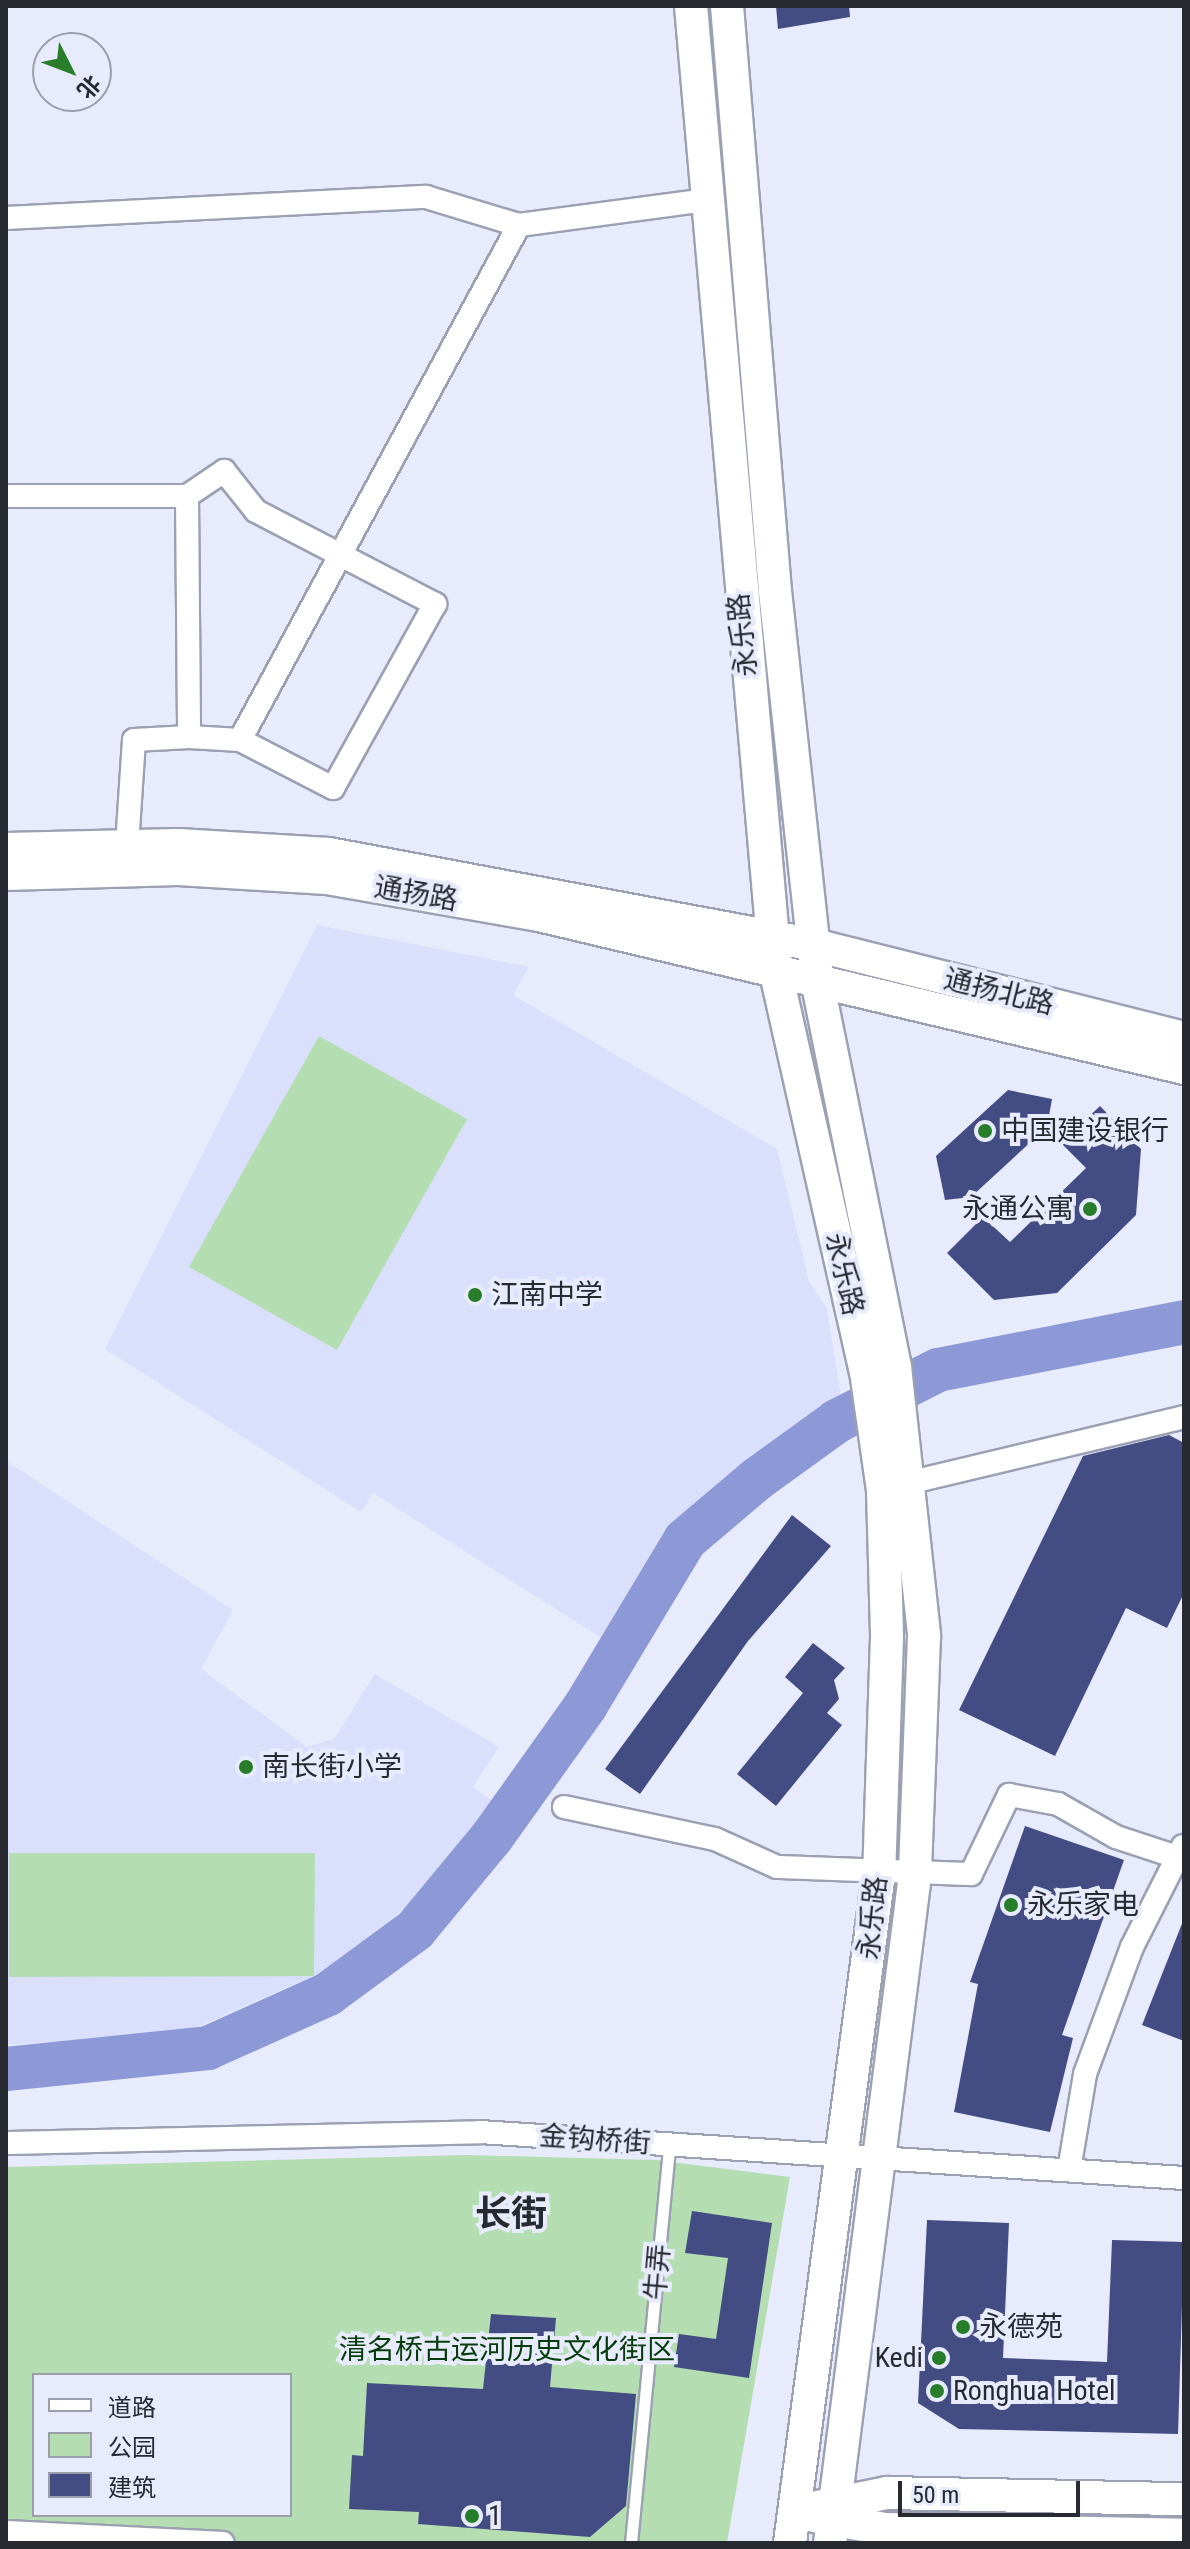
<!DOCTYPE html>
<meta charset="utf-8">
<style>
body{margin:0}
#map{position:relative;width:1190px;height:2549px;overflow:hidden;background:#e7ebfb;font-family:"Roboto Condensed","Noto Sans SC",sans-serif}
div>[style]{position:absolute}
.built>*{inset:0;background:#dae0fb}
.green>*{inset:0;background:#b4ddb2}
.river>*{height:44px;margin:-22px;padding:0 22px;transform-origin:22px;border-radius:22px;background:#8d99d6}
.building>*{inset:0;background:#434c83}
.roads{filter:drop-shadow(2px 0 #9ca0b3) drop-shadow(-2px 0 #9ca0b3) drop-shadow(0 2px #9ca0b3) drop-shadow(0 -2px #9ca0b3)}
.lane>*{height:11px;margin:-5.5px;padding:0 5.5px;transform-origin:5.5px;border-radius:5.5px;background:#fff}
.street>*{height:22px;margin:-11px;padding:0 11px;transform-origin:11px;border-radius:11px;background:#fff}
.secondary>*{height:32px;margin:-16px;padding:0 16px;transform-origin:16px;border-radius:16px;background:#fff}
.dots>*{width:22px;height:22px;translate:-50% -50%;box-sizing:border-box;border:4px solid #e7ebfb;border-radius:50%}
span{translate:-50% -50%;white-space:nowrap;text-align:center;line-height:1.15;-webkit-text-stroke:8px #e7ebfb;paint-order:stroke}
.street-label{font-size:28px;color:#282a31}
.poi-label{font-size:28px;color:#282a31}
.left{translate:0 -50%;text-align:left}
.right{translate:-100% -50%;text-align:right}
.park-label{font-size:28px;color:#053c09}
.district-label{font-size:36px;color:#282a31;font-weight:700}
.frame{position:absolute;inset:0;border:8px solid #282a31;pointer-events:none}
.legend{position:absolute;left:32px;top:2373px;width:260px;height:144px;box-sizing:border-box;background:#e7ebfb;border:2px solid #9b9eaa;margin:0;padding:10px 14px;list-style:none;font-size:24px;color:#282a31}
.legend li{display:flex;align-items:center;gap:16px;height:40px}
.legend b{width:40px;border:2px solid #9b9eaa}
.north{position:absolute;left:32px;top:32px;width:80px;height:80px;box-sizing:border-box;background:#e7ebfb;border:2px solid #9b9eaa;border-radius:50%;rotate:132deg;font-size:22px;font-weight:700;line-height:32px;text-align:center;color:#282a31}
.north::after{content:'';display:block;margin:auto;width:28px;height:36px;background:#277d2a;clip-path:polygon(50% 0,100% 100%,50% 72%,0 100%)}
.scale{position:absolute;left:898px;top:2481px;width:182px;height:36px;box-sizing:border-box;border:4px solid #282a31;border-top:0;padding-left:10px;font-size:24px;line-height:28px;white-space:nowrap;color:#282a31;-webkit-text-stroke:6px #e7ebfb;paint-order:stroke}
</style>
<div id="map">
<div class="built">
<div style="clip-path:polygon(317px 925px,529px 967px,513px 995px,777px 1149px,809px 1281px,827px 1309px,844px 1416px,771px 1452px,695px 1519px,603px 1639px,373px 1493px,361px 1512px,105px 1349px)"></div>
<div style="clip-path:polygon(6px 1461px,233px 1610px,201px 1669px,307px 1747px,334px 1739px,375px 1674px,499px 1747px,473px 1787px,498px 1805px,412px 1902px,337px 1965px,184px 2033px,6px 2045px)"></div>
</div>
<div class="green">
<div style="clip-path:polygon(319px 1036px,467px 1119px,337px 1350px,189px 1267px)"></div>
<div style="clip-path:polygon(9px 1853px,315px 1853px,314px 1976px,9px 1977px)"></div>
<div style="clip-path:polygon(evenodd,467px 2155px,656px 2160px,790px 2177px,727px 2543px,6px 2543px,6px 2167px,467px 2155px,34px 2375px,290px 2375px,290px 2515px,34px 2515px,34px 2375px)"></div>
</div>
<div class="river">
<div style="left:6px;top:2069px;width:203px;rotate:-5.9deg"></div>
<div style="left:208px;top:2048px;width:132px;rotate:-24.2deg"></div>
<div style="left:328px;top:1994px;width:108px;rotate:-36.3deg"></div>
<div style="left:415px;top:1930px;width:121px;rotate:-50.4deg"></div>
<div style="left:492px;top:1837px;width:162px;rotate:-54.5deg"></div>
<div style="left:586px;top:1705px;width:192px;rotate:-59deg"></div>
<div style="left:685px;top:1540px;width:94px;rotate:-40.3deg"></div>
<div style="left:757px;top:1479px;width:99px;rotate:-35.9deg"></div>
<div style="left:837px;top:1421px;width:113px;rotate:-26.8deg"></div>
<div style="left:938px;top:1370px;width:251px;rotate:-11deg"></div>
</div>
<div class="building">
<div style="clip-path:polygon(776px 6px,849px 6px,850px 17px,778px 29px)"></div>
<div style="clip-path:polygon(1008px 1090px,1052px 1099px,1047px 1127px,971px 1197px,945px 1200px,936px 1156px)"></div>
<div style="clip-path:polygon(1100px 1106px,1141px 1149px,1136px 1215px,1057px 1293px,994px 1300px,947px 1253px,983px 1217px,1010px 1242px,1086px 1168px,1061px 1143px)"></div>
<div style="clip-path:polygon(1169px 1435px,1184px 1443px,1184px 1593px,1167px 1628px,1126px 1608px,1055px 1756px,959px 1710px,1083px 1456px)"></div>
<div style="clip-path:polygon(792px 1515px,831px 1546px,748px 1641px,640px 1794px,605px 1769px)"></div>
<div style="clip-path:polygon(813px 1643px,845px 1668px,834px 1680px,839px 1699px,827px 1713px,842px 1725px,776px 1806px,737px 1774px,803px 1693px,785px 1677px)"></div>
<div style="clip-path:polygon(1025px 1826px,1124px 1860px,1062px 2035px,1073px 2038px,1050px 2132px,954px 2112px,978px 1984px,970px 1982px)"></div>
<div style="clip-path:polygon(1183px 1921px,1184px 1922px,1184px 2041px,1142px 2025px)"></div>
<div style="clip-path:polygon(692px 2211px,772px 2223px,749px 2378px,674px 2367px,679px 2334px,716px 2339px,728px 2258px,685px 2253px)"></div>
<div style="clip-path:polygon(927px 2220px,1009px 2223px,1003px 2358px,1107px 2362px,1112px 2240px,1184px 2242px,1178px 2434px,959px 2429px,918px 2403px)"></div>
<div style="clip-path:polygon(491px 2314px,556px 2318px,550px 2387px,636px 2394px,626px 2506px,590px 2537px,418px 2524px,419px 2512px,349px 2509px,352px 2455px,363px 2456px,367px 2383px,483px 2389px)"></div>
</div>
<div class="roads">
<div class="lane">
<div style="left:631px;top:2543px;width:400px;rotate:-84.5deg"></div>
</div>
<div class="street">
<div style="left:6px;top:218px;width:421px;rotate:-2.9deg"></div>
<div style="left:426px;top:197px;width:97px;rotate:16.8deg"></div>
<div style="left:519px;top:225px;width:190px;rotate:-7.6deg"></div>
<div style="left:6px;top:496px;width:181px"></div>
<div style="left:187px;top:496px;width:241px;rotate:89.5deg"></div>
<div style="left:189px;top:737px;width:55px;rotate:176.9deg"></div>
<div style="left:134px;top:740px;width:106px;rotate:93.8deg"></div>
<div style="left:187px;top:496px;width:45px;rotate:-34deg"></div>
<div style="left:224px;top:471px;width:51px;rotate:51.3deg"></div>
<div style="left:256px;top:511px;width:202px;rotate:27.5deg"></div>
<div style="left:435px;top:604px;width:210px;rotate:119deg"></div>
<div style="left:333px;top:788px;width:105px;rotate:-152.7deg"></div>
<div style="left:240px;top:740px;width:51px;rotate:-176.6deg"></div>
<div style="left:240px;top:740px;width:586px;rotate:-61.55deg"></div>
<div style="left:912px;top:1482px;width:280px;rotate:-13.4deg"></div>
<div style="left:564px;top:1807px;width:154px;rotate:12deg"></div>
<div style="left:715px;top:1839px;width:68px;rotate:24.3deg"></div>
<div style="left:777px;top:1867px;width:194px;rotate:2.1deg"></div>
<div style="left:971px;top:1874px;width:88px;rotate:-64.3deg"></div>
<div style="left:1009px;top:1795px;width:50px;rotate:10.4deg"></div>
<div style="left:1058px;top:1804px;width:67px;rotate:29.6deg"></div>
<div style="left:1116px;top:1837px;width:64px;rotate:18.2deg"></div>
<div style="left:6px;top:2143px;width:474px;rotate:-1.3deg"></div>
<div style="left:480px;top:2132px;width:706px;rotate:3.74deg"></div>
<div style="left:1069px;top:2170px;width:97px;rotate:-80.5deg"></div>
<div style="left:1085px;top:2074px;width:135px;rotate:-69.7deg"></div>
<div style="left:1132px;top:1947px;width:113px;rotate:-63.2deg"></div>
<div style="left:6px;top:2532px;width:217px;rotate:2.9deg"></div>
</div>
<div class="secondary">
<div style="left:691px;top:6px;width:971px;rotate:84.98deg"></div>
<div style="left:776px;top:973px;width:408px;rotate:77.3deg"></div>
<div style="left:866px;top:1371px;width:121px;rotate:81.9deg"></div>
<div style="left:883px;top:1491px;width:146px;rotate:88.4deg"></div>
<div style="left:887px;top:1637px;width:236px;rotate:91.9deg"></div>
<div style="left:879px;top:1873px;width:676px;rotate:97.57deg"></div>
<div style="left:727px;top:6px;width:587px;rotate:85.31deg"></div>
<div style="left:775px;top:591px;width:391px;rotate:83.8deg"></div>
<div style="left:817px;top:980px;width:395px;rotate:78.6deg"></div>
<div style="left:895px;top:1367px;width:271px;rotate:83.8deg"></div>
<div style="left:924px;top:1636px;width:239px;rotate:92.2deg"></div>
<div style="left:915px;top:1875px;width:673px;rotate:97.25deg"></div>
<div style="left:6px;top:849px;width:172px;rotate:-1.3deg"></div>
<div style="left:178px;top:845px;width:151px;rotate:3.4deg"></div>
<div style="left:329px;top:854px;width:493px;rotate:10.6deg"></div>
<div style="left:814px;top:945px;width:382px;rotate:14.1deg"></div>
<div style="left:6px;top:874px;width:172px;rotate:-1.7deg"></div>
<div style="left:178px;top:869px;width:149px;rotate:3.5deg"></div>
<div style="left:327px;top:878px;width:215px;rotate:9.9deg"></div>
<div style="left:539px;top:915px;width:663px;rotate:13.34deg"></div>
<div style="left:813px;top:2508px;width:76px;rotate:-11.5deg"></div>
<div style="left:887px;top:2493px;width:297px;rotate:1.2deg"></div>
<div style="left:814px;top:2516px;width:72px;rotate:10.4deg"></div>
<div style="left:885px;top:2529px;width:299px;rotate:1.1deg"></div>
</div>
</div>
<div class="dots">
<div style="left:985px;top:1131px;background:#277d2a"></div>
<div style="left:1090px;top:1209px;background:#277d2a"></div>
<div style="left:475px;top:1295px;background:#277d2a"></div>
<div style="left:246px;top:1767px;background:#277d2a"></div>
<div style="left:1011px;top:1905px;background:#277d2a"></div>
<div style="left:963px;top:2327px;background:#277d2a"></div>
<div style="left:939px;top:2358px;background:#277d2a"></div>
<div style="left:937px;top:2391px;background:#277d2a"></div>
<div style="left:472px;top:2516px;background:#277d2a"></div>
</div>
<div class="street-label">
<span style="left:743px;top:635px;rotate:-96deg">永乐路</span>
<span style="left:416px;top:894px;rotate:10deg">通扬路</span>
<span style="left:999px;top:992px;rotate:14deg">通扬北路</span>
<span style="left:844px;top:1274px;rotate:77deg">永乐路</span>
<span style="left:873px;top:1918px;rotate:-84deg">永乐路</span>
<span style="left:595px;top:2140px;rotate:4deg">金钩桥街</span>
<span style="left:658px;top:2272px;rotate:-85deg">牛弄</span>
</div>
<div class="poi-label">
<span class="left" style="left:1001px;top:1131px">中国建设银行</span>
<span class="right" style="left:1074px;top:1209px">永通公寓</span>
<span class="left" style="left:491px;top:1295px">江南中学</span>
<span class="left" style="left:262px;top:1767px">南长街小学</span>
<span class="left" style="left:1027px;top:1905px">永乐家电</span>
<span class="left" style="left:979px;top:2327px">永德苑</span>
<span class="right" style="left:923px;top:2358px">Kedi</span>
<span class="left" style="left:953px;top:2391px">Ronghua Hotel</span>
<span class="left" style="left:488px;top:2516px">1</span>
</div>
<div class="park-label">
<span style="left:507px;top:2350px">清名桥古运河历史文化街区</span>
</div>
<div class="district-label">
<span style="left:511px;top:2215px">长街</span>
</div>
<div class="frame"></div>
<ul class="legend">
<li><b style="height:10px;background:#fff"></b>道路</li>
<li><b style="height:22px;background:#b4ddb2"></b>公园</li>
<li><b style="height:22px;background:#434c83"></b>建筑</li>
</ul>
<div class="north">北</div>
<div class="scale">50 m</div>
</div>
